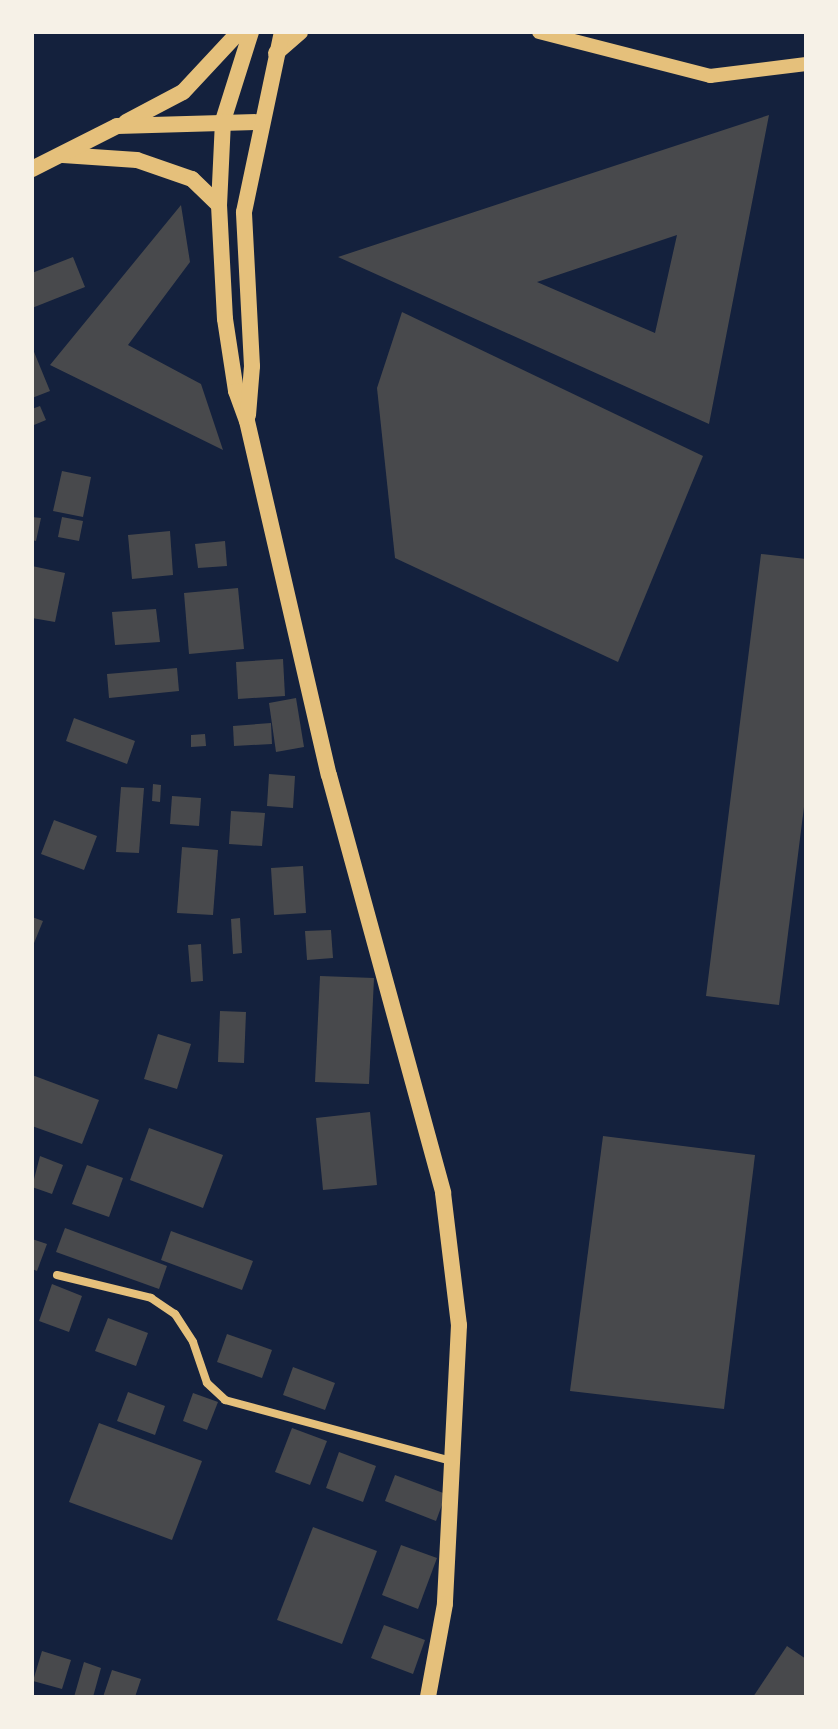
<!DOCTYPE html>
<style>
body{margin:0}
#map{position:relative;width:838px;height:1729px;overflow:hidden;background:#14213d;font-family:Jost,sans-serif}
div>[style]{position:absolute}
.building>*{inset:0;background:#48494c}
.minor>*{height:8px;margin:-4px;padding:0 4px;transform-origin:4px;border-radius:4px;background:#e5c07b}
.tertiary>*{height:14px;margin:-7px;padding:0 7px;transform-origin:7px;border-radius:7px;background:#e5c07b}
.secondary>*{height:16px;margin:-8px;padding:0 8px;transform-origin:8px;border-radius:8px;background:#e5c07b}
span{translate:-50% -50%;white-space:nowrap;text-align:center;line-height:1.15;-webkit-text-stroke:8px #f6f1e7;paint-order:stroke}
.frame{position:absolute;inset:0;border:34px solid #f6f1e7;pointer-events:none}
</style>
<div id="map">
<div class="building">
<div style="clip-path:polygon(evenodd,769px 115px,709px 424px,338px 257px,556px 185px,769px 115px,677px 235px,655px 333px,537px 282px,677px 235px)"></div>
<div style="clip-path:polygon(181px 205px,190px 262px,128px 345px,201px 384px,223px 450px,50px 365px)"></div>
<div style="clip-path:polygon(73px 257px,85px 287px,32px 308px,32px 273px)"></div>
<div style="clip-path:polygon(402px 312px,703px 456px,618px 662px,395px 558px,377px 388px)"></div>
<div style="clip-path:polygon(32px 347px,50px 391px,32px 398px)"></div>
<div style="clip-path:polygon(40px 406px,46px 420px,34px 425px,32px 409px)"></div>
<div style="clip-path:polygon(62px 471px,91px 477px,83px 517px,53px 511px)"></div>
<div style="clip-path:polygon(32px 517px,41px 518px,36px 541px,32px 540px)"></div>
<div style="clip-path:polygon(62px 517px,83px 521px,79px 541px,58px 537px)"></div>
<div style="clip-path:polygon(170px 531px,173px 575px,132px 579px,128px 535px)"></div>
<div style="clip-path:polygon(225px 541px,227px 566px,198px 568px,195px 544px)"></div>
<div style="clip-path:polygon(761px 554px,806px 559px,806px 791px,779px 1005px,706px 996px)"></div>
<div style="clip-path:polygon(32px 566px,65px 573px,55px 622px,32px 618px)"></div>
<div style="clip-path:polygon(238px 588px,244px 649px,189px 654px,184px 593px)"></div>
<div style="clip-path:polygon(156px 609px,160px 642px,115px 645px,112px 612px)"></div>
<div style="clip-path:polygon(283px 659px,285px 696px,238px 699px,236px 662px)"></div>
<div style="clip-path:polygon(177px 668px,179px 691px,109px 698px,107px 674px)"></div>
<div style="clip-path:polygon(296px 698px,304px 747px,276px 752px,269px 703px)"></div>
<div style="clip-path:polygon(74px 718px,135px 741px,127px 764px,66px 741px)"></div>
<div style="clip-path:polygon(271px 723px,272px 744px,234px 746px,233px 726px)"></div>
<div style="clip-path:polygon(205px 734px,206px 746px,191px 747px,191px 735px)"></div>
<div style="clip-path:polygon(269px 774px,295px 776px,293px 808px,267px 806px)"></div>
<div style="clip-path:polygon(153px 784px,161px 785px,160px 802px,152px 801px)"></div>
<div style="clip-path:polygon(121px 787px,144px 788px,139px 853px,116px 852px)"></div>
<div style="clip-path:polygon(172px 796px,201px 798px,199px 826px,170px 824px)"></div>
<div style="clip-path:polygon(231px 811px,265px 813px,262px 846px,229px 844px)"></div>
<div style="clip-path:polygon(54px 820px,97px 836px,84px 870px,41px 854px)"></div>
<div style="clip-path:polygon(182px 847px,218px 850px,213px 915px,177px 913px)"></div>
<div style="clip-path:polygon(303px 866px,306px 913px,274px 915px,271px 868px)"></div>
<div style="clip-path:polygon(32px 917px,43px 921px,32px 948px)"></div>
<div style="clip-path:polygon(240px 918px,242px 953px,233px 954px,231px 919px)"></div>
<div style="clip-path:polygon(331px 930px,333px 958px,307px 960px,305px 931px)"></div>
<div style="clip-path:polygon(201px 944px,203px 981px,191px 982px,188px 945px)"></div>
<div style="clip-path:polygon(320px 976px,374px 978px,369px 1084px,315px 1082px)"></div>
<div style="clip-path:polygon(220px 1011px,246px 1012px,244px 1063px,218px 1062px)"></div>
<div style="clip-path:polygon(158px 1034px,191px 1044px,177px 1089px,144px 1079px)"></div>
<div style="clip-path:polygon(32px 1075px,99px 1100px,82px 1144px,32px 1126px)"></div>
<div style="clip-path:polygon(370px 1112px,377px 1185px,323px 1190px,316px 1118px)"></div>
<div style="clip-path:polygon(149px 1128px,223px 1155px,203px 1208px,130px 1180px)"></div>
<div style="clip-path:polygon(603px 1136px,755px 1155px,724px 1409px,570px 1391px)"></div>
<div style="clip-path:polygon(40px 1156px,63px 1165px,52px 1194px,32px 1187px)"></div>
<div style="clip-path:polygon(87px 1165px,123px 1178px,109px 1217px,72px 1204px)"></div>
<div style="clip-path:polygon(65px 1228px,167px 1266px,159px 1289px,56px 1252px)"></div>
<div style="clip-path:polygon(171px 1231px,253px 1261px,242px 1290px,161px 1260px)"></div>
<div style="clip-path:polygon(32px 1239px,47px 1244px,37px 1271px,32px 1269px)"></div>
<div style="clip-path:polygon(52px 1284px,82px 1296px,69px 1332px,39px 1321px)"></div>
<div style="clip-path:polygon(108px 1318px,148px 1333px,136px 1366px,95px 1351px)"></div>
<div style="clip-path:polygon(227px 1334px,272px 1350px,262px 1378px,217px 1362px)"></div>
<div style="clip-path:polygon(293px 1367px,335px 1383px,325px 1410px,283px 1395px)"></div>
<div style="clip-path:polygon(128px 1392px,165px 1406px,155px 1435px,117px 1421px)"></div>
<div style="clip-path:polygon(193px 1393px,218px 1402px,207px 1430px,183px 1421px)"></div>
<div style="clip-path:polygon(99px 1423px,202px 1461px,172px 1540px,69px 1502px)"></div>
<div style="clip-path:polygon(292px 1428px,327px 1441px,310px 1485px,275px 1472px)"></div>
<div style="clip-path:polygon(339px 1452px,376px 1466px,363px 1502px,326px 1488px)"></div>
<div style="clip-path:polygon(395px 1475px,446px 1494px,436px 1521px,385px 1501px)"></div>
<div style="clip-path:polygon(313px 1527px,377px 1551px,342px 1644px,277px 1620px)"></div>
<div style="clip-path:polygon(401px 1545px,437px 1558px,418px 1609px,382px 1595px)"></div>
<div style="clip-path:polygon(384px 1625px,425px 1640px,413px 1674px,371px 1658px)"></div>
<div style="clip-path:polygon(787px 1646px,806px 1659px,806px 1697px,753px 1697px)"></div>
<div style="clip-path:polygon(42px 1651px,71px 1660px,62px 1689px,33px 1681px)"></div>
<div style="clip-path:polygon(84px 1662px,101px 1668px,93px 1697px,74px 1697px)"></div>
<div style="clip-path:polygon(112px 1670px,141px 1679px,135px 1697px,103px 1697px)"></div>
</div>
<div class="minor">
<div style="left:57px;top:1275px;width:97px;rotate:13.7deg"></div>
<div style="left:151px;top:1298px;width:29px;rotate:34deg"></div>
<div style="left:175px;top:1314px;width:33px;rotate:57deg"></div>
<div style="left:193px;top:1342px;width:43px;rotate:71.1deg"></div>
<div style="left:207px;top:1383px;width:25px;rotate:43deg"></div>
<div style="left:225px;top:1400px;width:234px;rotate:15.1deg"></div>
</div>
<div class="tertiary">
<div style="left:539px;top:32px;width:177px;rotate:14.4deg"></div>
<div style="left:710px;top:76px;width:97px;rotate:-7.1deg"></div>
</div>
<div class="secondary">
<div style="left:251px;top:32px;width:93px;rotate:107.5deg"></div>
<div style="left:223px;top:121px;width:84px;rotate:92.7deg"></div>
<div style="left:219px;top:205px;width:114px;rotate:87deg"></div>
<div style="left:225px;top:319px;width:73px;rotate:81.3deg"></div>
<div style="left:236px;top:391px;width:32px;rotate:70deg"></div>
<div style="left:247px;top:421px;width:363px;rotate:77deg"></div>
<div style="left:329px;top:775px;width:433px;rotate:74.7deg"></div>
<div style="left:443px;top:1193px;width:133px;rotate:83.1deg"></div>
<div style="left:459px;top:1325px;width:279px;rotate:92.9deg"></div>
<div style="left:445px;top:1604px;width:95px;rotate:100.4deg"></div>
<div style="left:276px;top:53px;width:32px;rotate:-41deg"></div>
<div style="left:126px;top:122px;width:64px;rotate:-27.8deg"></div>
<div style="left:183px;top:92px;width:82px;rotate:-47deg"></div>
<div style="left:63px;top:155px;width:74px;rotate:3.9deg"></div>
<div style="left:137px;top:160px;width:58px;rotate:19.1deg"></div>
<div style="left:192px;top:179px;width:37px;rotate:44deg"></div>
<div style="left:32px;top:169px;width:95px;rotate:-26.8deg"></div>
<div style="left:117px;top:126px;width:145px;rotate:-1.6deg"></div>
<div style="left:248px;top:415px;width:49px;rotate:-85.3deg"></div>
<div style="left:252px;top:366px;width:154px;rotate:-93deg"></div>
<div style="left:244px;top:212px;width:184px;rotate:-78.1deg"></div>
</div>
<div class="frame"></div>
</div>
